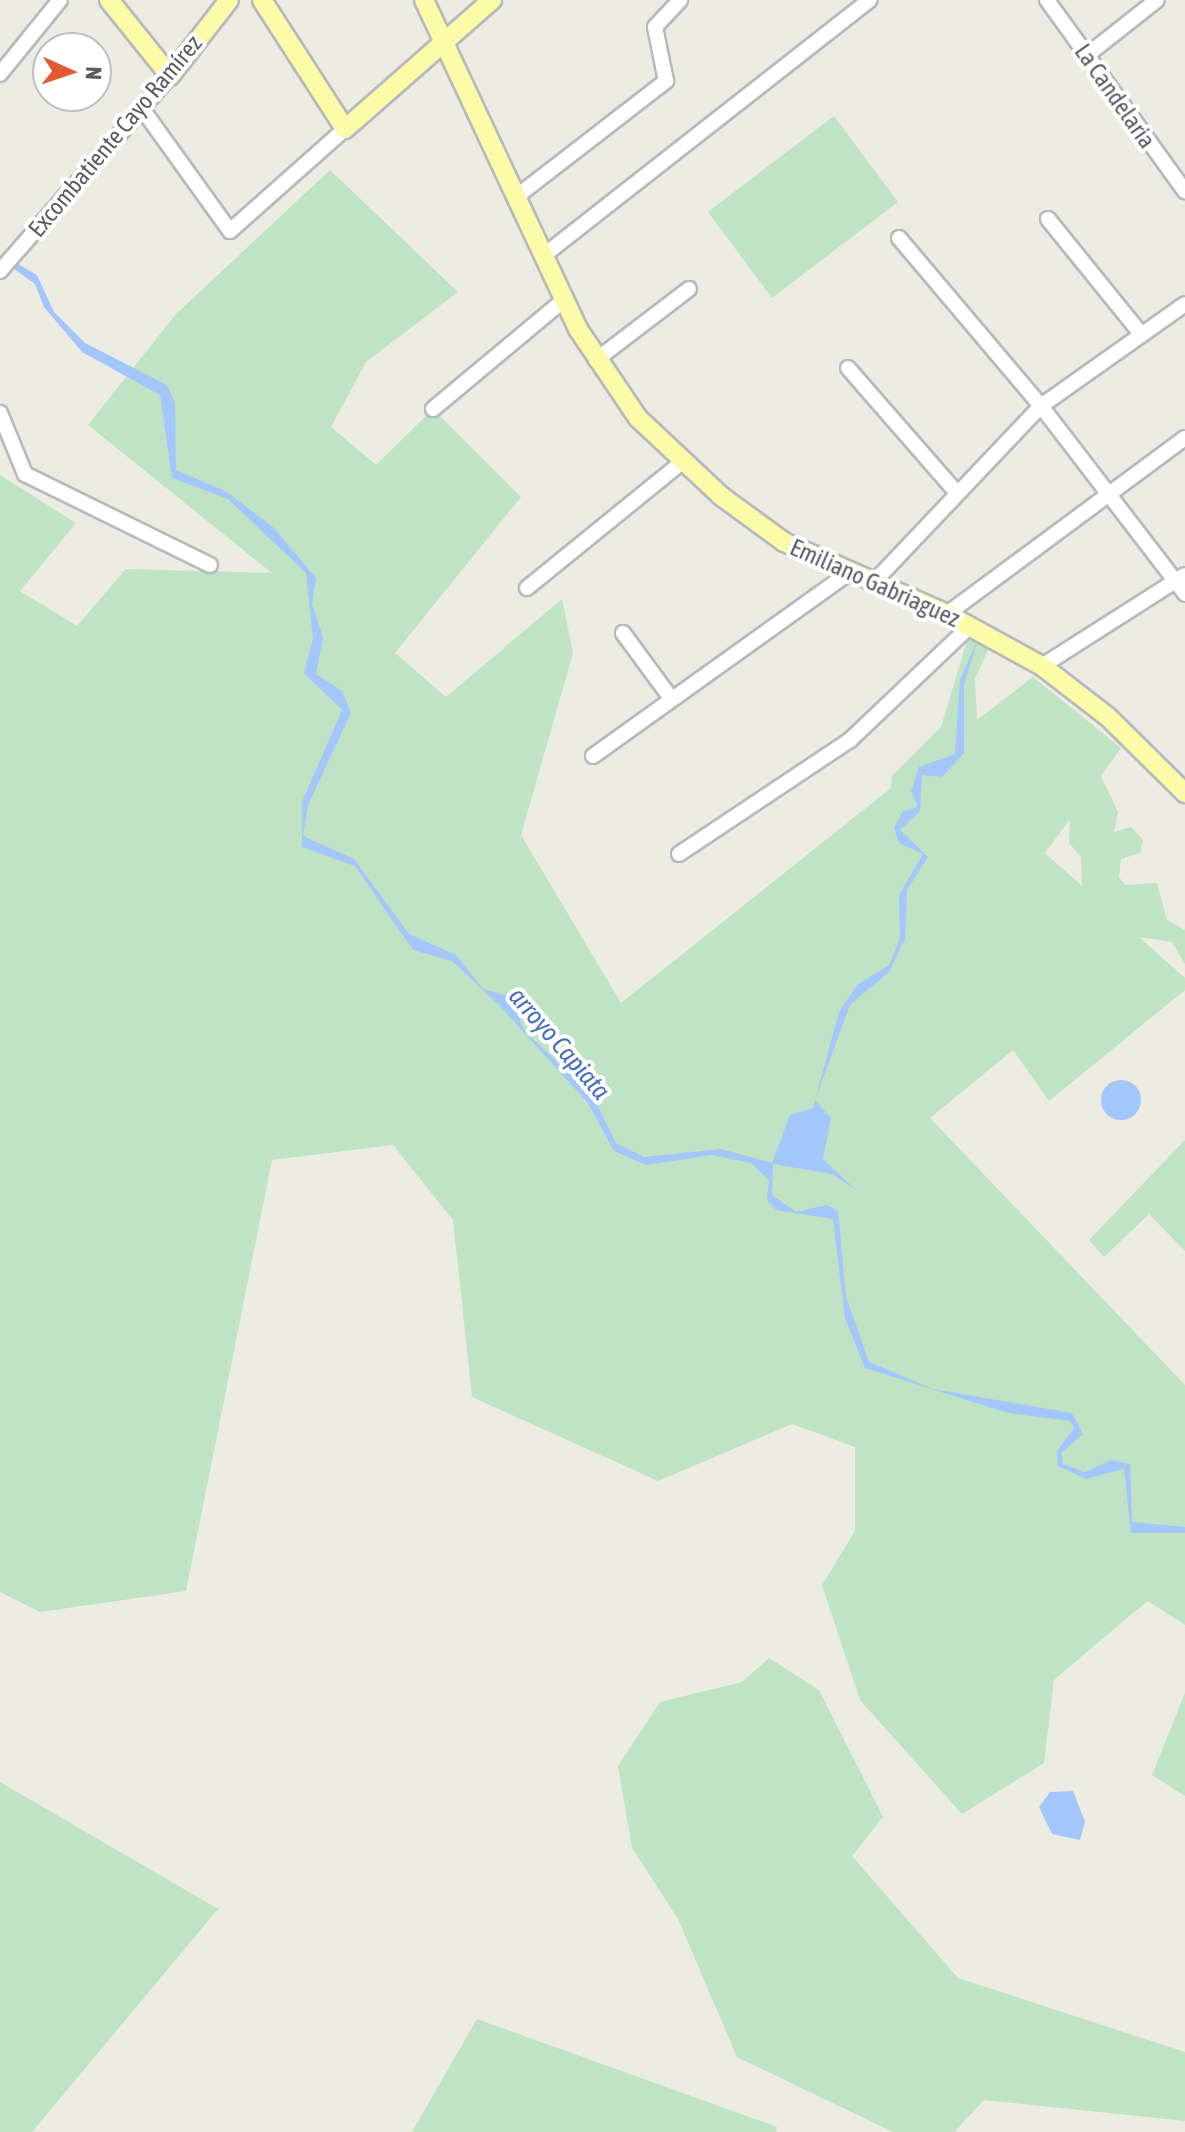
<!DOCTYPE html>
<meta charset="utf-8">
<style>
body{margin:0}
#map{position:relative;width:1185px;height:2132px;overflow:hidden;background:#ecece2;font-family:"Asap Condensed",sans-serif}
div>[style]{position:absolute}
.green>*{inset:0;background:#bfe3c4}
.water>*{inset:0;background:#a3c7fb}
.round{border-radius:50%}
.roads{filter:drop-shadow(2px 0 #b7b9be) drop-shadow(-2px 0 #b7b9be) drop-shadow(0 2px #b7b9be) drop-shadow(0 -2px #b7b9be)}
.minor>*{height:14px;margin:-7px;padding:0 7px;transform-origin:7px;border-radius:7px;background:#fff}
.major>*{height:18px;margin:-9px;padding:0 9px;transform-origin:9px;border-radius:9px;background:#fcfba8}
span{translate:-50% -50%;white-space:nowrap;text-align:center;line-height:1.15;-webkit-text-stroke:8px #fff;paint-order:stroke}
.street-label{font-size:24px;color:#5a5c62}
.water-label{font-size:26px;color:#476fbd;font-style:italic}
.north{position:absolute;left:32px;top:32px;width:80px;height:80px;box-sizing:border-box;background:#fff;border:2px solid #bdbec0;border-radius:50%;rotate:93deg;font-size:22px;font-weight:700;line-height:32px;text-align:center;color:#5a5c62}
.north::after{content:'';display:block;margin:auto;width:28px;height:36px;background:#e25a32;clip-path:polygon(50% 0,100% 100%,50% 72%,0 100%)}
</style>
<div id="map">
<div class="green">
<div style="clip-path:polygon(834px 116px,898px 202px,772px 298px,708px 212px)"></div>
<div style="clip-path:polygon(evenodd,330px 170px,458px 292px,366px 362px,331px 427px,376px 465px,433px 409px,521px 497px,395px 653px,446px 697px,562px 599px,573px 653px,521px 835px,621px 1003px,891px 788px,892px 776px,941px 727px,969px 634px,990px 645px,975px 679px,977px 720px,1033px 677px,1121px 748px,1101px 776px,1118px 812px,1114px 832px,1131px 827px,1143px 840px,1140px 853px,1121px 859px,1119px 877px,1125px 885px,1157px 883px,1167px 920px,1185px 930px,1185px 964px,1172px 942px,1139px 937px,1185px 978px,1185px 990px,1049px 1101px,1013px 1050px,930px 1118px,1185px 1385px,1185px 1625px,1148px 1601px,1128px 1617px,1054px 1680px,1044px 1763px,962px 1814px,860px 1700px,822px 1585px,855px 1531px,855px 1447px,792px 1424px,658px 1481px,472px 1397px,453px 1220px,393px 1145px,272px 1160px,186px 1591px,40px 1612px,0 1592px,0 475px,76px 523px,20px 591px,77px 626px,126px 569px,272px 573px,88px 425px,175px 315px,330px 170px,1070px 819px,1069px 843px,1081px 857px,1082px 886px,1045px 853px,1070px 819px)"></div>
<div style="clip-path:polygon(1185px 1140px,1185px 1251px,1149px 1214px,1104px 1257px,1089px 1240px)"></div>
<div style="clip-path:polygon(769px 1658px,819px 1690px,883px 1817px,852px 1856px,958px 1978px,1185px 2052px,1185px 2121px,984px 2100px,954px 2132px,893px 2132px,737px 2057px,678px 1919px,632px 1848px,618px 1766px,660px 1702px,742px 1682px)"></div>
<div style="clip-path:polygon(1185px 1693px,1185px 1796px,1152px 1775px)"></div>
<div style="clip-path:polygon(0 1782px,218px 1909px,32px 2132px,0 2132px)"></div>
<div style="clip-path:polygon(477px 2019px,777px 2127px,776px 2132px,412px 2132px)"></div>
</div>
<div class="water">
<div style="clip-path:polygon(15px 262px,37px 275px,54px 312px,85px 343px,167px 385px,175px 403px,176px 470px,227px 492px,274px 528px,316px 578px,312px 604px,323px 637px,316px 674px,342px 691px,351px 713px,308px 805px,303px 836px,354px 859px,409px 934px,456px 955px,483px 989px,509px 996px,525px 1031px,594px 1098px,616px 1143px,644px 1157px,721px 1149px,772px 1163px,790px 1115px,813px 1108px,839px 1012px,857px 985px,889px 965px,900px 938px,899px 895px,923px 854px,899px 843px,894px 828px,903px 811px,918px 807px,911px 791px,919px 767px,955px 754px,960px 680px,978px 639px,964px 685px,964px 753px,942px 777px,922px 775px,920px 811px,900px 830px,928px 857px,907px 890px,905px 939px,889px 972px,850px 1005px,815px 1100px,831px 1118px,823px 1159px,855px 1189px,832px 1174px,773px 1164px,772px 1195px,796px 1212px,827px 1205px,838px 1211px,846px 1296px,869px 1362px,933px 1389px,1072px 1413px,1083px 1434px,1061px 1453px,1063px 1464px,1085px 1472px,1111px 1460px,1130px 1464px,1132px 1522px,1185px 1527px,1185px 1533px,1131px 1533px,1124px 1469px,1086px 1479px,1058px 1466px,1057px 1451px,1074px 1428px,1070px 1421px,1008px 1413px,865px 1368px,845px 1318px,833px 1219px,776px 1210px,767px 1200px,769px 1180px,751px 1163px,712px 1155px,646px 1165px,614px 1151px,588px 1103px,499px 1005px,452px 961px,413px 950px,355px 866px,302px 847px,302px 802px,342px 710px,304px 673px,313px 639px,306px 573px,228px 499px,172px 478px,160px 395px,82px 352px,44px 307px,35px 284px,10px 266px)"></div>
<div class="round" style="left:1101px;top:1080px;width:40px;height:40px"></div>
<div style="clip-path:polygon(1073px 1791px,1085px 1822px,1080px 1840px,1052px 1834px,1039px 1807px,1050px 1792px)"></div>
</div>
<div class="roads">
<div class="minor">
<div style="left:1047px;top:0;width:236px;rotate:54.2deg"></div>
<div style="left:1086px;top:56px;width:90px;rotate:-38.3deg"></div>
<div style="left:0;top:74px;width:95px;rotate:-51deg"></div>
<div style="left:143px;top:110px;width:149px;rotate:54.3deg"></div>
<div style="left:230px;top:231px;width:154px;rotate:-41.6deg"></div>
<div style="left:516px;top:197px;width:190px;rotate:-37.7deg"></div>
<div style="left:666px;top:81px;width:55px;rotate:-101.5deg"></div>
<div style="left:655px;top:27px;width:37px;rotate:-47deg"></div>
<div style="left:1048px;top:219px;width:149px;rotate:51deg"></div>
<div style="left:899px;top:238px;width:220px;rotate:49.8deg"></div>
<div style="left:1041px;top:406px;width:237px;rotate:52.5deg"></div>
<div style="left:543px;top:256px;width:415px;rotate:-38.1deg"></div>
<div style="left:0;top:271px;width:259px;rotate:-48.9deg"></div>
<div style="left:596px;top:360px;width:117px;rotate:-37.4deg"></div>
<div style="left:848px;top:368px;width:164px;rotate:48.9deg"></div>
<div style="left:433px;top:409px;width:170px;rotate:-39.8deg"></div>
<div style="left:0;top:413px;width:66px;rotate:67.7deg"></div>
<div style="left:25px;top:474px;width:206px;rotate:26.2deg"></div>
<div style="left:872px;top:584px;width:245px;rotate:-46.5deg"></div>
<div style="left:1041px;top:406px;width:176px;rotate:-35.3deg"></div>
<div style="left:527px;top:588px;width:201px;rotate:-39.1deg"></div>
<div style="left:947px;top:614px;width:296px;rotate:-36.5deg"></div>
<div style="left:623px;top:633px;width:79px;rotate:53.7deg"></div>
<div style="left:1042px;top:666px;width:169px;rotate:-32.5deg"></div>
<div style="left:593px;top:756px;width:311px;rotate:-35.6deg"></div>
<div style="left:679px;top:854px;width:206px;rotate:-33.7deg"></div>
<div style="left:850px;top:740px;width:166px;rotate:-43.5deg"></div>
</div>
<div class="major">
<div style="left:109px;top:0;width:97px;rotate:51.2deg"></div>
<div style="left:170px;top:76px;width:96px;rotate:-52.2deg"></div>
<div style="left:262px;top:0;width:153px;rotate:57.2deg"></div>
<div style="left:345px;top:129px;width:196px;rotate:-41.3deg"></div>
<div style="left:424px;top:0;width:363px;rotate:64.9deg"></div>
<div style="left:578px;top:329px;width:107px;rotate:56deg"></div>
<div style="left:638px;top:418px;width:114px;rotate:43.2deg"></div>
<div style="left:721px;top:496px;width:78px;rotate:36.1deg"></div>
<div style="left:784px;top:542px;width:178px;rotate:23.8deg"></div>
<div style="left:947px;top:614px;width:108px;rotate:28.7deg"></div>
<div style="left:1042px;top:666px;width:82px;rotate:37.6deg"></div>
<div style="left:1107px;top:716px;width:110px;rotate:44.6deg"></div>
</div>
</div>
<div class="street-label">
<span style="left:1115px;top:96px;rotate:55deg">La Candelaria</span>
<span style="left:115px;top:136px;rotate:-50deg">Excombatiente Cayo Ramírez</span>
<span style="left:875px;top:583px;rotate:24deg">Emiliano Gabriaguez</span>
</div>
<div class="water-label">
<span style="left:559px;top:1044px;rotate:49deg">arroyo Capiata</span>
</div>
<div class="north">N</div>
</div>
